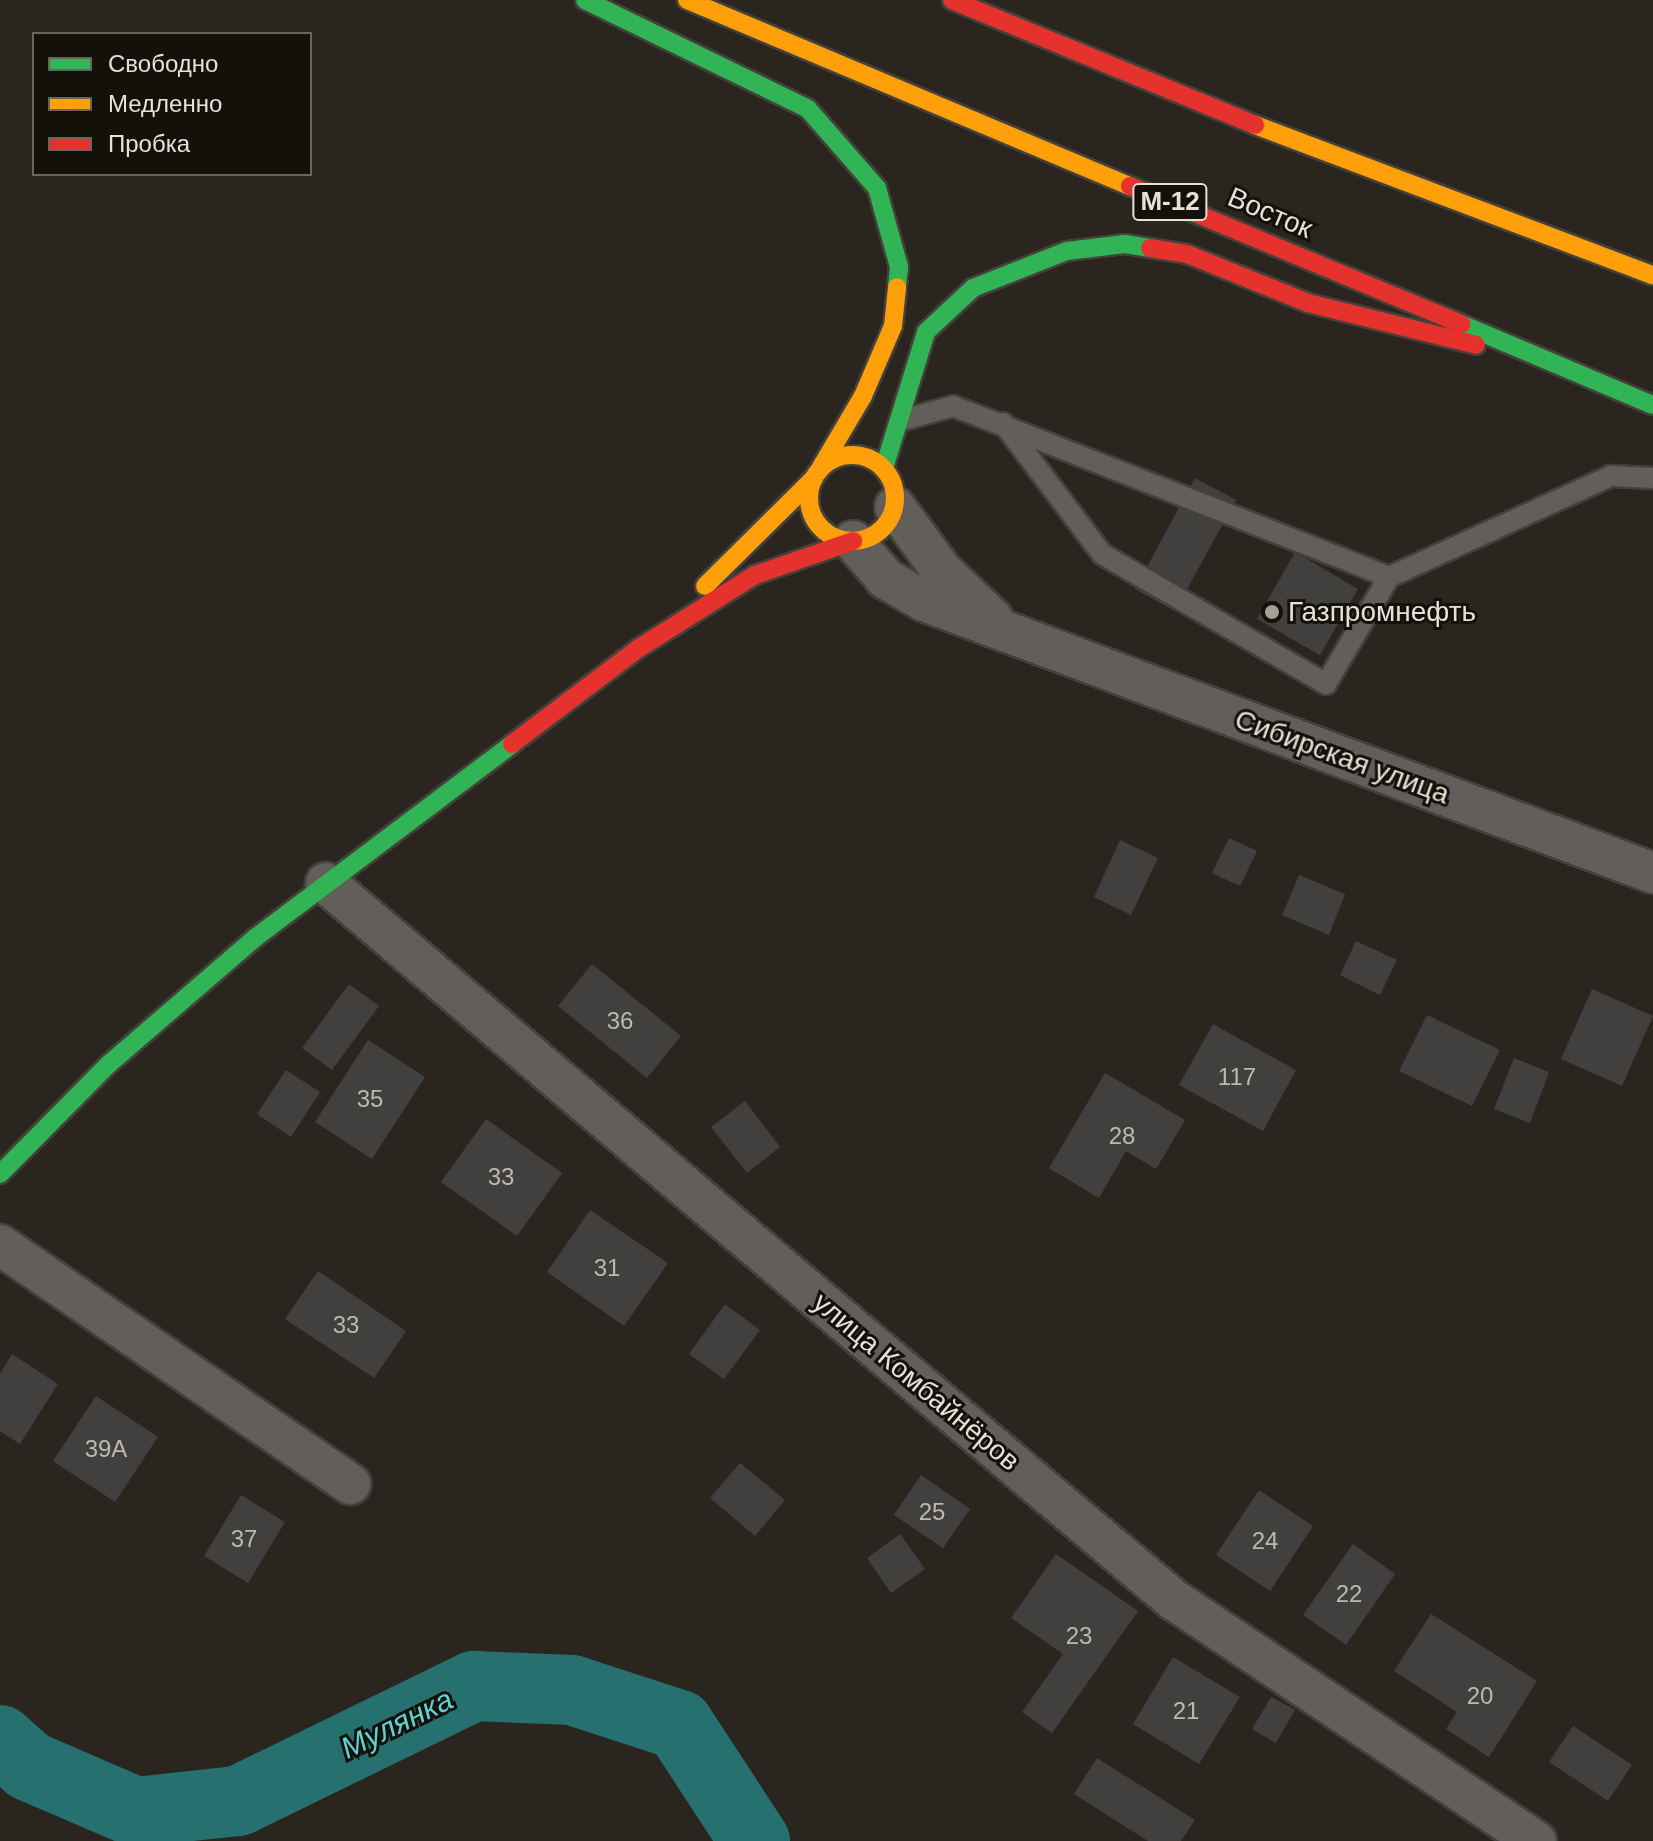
<!DOCTYPE html>
<meta charset="utf-8">
<style>
body{margin:0}
#map{position:relative;width:1653px;height:1841px;overflow:hidden;background:#2a261f;font-family:Arial,sans-serif}
div>[style]{position:absolute}
.river>*{height:70px;margin:-35px;padding:0 35px;transform-origin:35px;border-radius:35px;background:#267170}
.building>*{inset:0;background:#41403f}
.roads{filter:drop-shadow(2px 0 #44413b) drop-shadow(-2px 0 #44413b) drop-shadow(0 2px #44413b) drop-shadow(0 -2px #44413b)}
.lane>*{height:20px;margin:-10px;padding:0 10px;transform-origin:10px;border-radius:10px;background:#625f5a}
.street>*{height:40px;margin:-20px;padding:0 20px;transform-origin:20px;border-radius:20px;background:#625f5a}
.fast>*{height:18px;margin:-9px;padding:0 9px;transform-origin:9px;border-radius:9px;background:#30b455}
.slow>*{height:18px;margin:-9px;padding:0 9px;transform-origin:9px;border-radius:9px;background:#ff9f0a}
.slow>.ring{margin:-9px;padding:0;box-sizing:content-box;background:none;border:18px solid #ff9f0a;border-radius:50%}
.jam>*{height:18px;margin:-9px;padding:0 9px;transform-origin:9px;border-radius:9px;background:#e5322d}
.dots>*{width:22px;height:22px;translate:-50% -50%;box-sizing:border-box;border:4px solid #14110b;border-radius:50%}
span{translate:-50% -50%;white-space:nowrap;text-align:center;line-height:1.15;-webkit-text-stroke:6px #14110b;paint-order:stroke}
.number-label{font-size:24px;color:#bcb9b2}
.number-label span{-webkit-text-stroke-width:0}
.shield-label span{padding:2px 6px;background:#14110b;border:2px solid;border-radius:6px;-webkit-text-stroke-width:0}
.shield-label{font-size:26px;color:#e5e1d9;font-weight:700}
.street-label{font-size:28px;color:#e5e1d9}
.poi-label{font-size:28px;color:#e5e1d9}
.left{translate:0 -50%;text-align:left}
.water-label{font-size:30px;color:#5ed5d5;font-style:italic}
.legend{position:absolute;left:32px;top:32px;width:280px;height:144px;box-sizing:border-box;background:#14110b;border:2px solid #68645d;margin:0;padding:10px 14px;list-style:none;font-size:24px;color:#e5e1d9}
.legend li{display:flex;align-items:center;gap:16px;height:40px}
.legend b{width:40px;border:2px solid #68645d}
</style>
<div id="map">
<div class="river">
<div style="left:0;top:1740px;width:39px;rotate:42deg"></div>
<div style="left:29px;top:1766px;width:116px;rotate:23.3deg"></div>
<div style="left:136px;top:1812px;width:103px;rotate:-6.2deg"></div>
<div style="left:238px;top:1801px;width:263px;rotate:-26deg"></div>
<div style="left:474px;top:1686px;width:98px;rotate:2.3deg"></div>
<div style="left:572px;top:1690px;width:113px;rotate:18.1deg"></div>
<div style="left:679px;top:1725px;width:139px;rotate:56.8deg"></div>
</div>
<div class="building">
<div style="clip-path:polygon(1195px 478px,1236px 500px,1175px 611px,1135px 589px)"></div>
<div style="clip-path:polygon(1295px 552px,1358px 589px,1320px 655px,1257px 619px)"></div>
<div style="clip-path:polygon(1229px 838px,1257px 851px,1240px 886px,1212px 873px)"></div>
<div style="clip-path:polygon(1120px 840px,1158px 858px,1131px 915px,1094px 897px)"></div>
<div style="clip-path:polygon(1299px 875px,1345px 894px,1329px 935px,1282px 915px)"></div>
<div style="clip-path:polygon(1356px 941px,1397px 960px,1380px 995px,1340px 975px)"></div>
<div style="clip-path:polygon(592px 964px,681px 1036px,647px 1078px,558px 1006px)"></div>
<div style="clip-path:polygon(349px 984px,379px 1006px,332px 1070px,302px 1048px)"></div>
<div style="clip-path:polygon(1592px 989px,1653px 1016px,1622px 1086px,1561px 1059px)"></div>
<div style="clip-path:polygon(1427px 1015px,1500px 1050px,1472px 1106px,1399px 1071px)"></div>
<div style="clip-path:polygon(1213px 1024px,1296px 1070px,1263px 1131px,1179px 1085px)"></div>
<div style="clip-path:polygon(368px 1040px,425px 1077px,372px 1159px,315px 1122px)"></div>
<div style="clip-path:polygon(1514px 1058px,1549px 1072px,1530px 1123px,1494px 1109px)"></div>
<div style="clip-path:polygon(286px 1070px,320px 1092px,291px 1137px,257px 1114px)"></div>
<div style="clip-path:polygon(1105px 1073px,1185px 1120px,1156px 1169px,1126px 1151px,1099px 1198px,1049px 1168px)"></div>
<div style="clip-path:polygon(745px 1101px,780px 1147px,747px 1173px,711px 1127px)"></div>
<div style="clip-path:polygon(486px 1119px,562px 1173px,517px 1236px,441px 1182px)"></div>
<div style="clip-path:polygon(590px 1210px,668px 1263px,624px 1326px,547px 1272px)"></div>
<div style="clip-path:polygon(318px 1271px,406px 1331px,374px 1378px,285px 1319px)"></div>
<div style="clip-path:polygon(725px 1304px,760px 1330px,724px 1379px,689px 1354px)"></div>
<div style="clip-path:polygon(12px 1354px,58px 1384px,20px 1444px,0 1431px,0 1374px)"></div>
<div style="clip-path:polygon(96px 1396px,158px 1437px,115px 1502px,53px 1461px)"></div>
<div style="clip-path:polygon(740px 1463px,785px 1500px,755px 1536px,710px 1498px)"></div>
<div style="clip-path:polygon(921px 1475px,970px 1509px,943px 1548px,894px 1515px)"></div>
<div style="clip-path:polygon(1259px 1490px,1313px 1526px,1270px 1591px,1216px 1555px)"></div>
<div style="clip-path:polygon(241px 1495px,285px 1522px,248px 1583px,204px 1556px)"></div>
<div style="clip-path:polygon(900px 1534px,925px 1569px,891px 1593px,867px 1558px)"></div>
<div style="clip-path:polygon(1353px 1544px,1395px 1574px,1346px 1645px,1303px 1615px)"></div>
<div style="clip-path:polygon(1056px 1554px,1138px 1611px,1052px 1733px,1022px 1712px,1063px 1654px,1011px 1618px)"></div>
<div style="clip-path:polygon(1431px 1614px,1537px 1681px,1489px 1757px,1446px 1729px,1457px 1712px,1394px 1671px)"></div>
<div style="clip-path:polygon(1173px 1657px,1240px 1697px,1199px 1764px,1133px 1724px)"></div>
<div style="clip-path:polygon(1271px 1697px,1295px 1710px,1276px 1743px,1252px 1729px)"></div>
<div style="clip-path:polygon(1573px 1726px,1632px 1765px,1608px 1801px,1549px 1762px)"></div>
<div style="clip-path:polygon(1097px 1758px,1195px 1820px,1181px 1841px,1148px 1841px,1074px 1794px)"></div>
</div>
<div class="roads">
<div class="lane">
<div style="left:903px;top:420px;width:52px;rotate:-15.6deg"></div>
<div style="left:953px;top:406px;width:468px;rotate:21.4deg"></div>
<div style="left:1389px;top:577px;width:244px;rotate:-24.5deg"></div>
<div style="left:1611px;top:476px;width:42px;rotate:2.7deg"></div>
<div style="left:1003px;top:423px;width:164px;rotate:52.9deg"></div>
<div style="left:1102px;top:554px;width:259px;rotate:30.1deg"></div>
<div style="left:1326px;top:684px;width:124px;rotate:-59.5deg"></div>
</div>
<div class="street">
<div style="left:895px;top:507px;width:79px;rotate:53.7deg"></div>
<div style="left:942px;top:571px;width:70px;rotate:43.3deg"></div>
<div style="left:853px;top:541px;width:50px;rotate:49deg"></div>
<div style="left:886px;top:579px;width:44px;rotate:30.1deg"></div>
<div style="left:924px;top:601px;width:778px;rotate:20.46deg"></div>
<div style="left:326px;top:883px;width:1110px;rotate:40.22deg"></div>
<div style="left:1174px;top:1600px;width:435px;rotate:33.7deg"></div>
<div style="left:0;top:1245px;width:424px;rotate:34.3deg"></div>
</div>
<div class="fast">
<div style="left:585px;top:0;width:248px;rotate:26deg"></div>
<div style="left:808px;top:109px;width:105px;rotate:48.9deg"></div>
<div style="left:877px;top:188px;width:82px;rotate:74.4deg"></div>
<div style="left:899px;top:267px;width:20px;rotate:96deg"></div>
<div style="left:1461px;top:324px;width:208px;rotate:22.9deg"></div>
<div style="left:884px;top:468px;width:142px;rotate:-72.8deg"></div>
<div style="left:926px;top:332px;width:64px;rotate:-43.1deg"></div>
<div style="left:973px;top:288px;width:101px;rotate:-21.5deg"></div>
<div style="left:1067px;top:251px;width:58px;rotate:-6.9deg"></div>
<div style="left:1125px;top:244px;width:25px;rotate:9deg"></div>
<div style="left:0;top:1174px;width:155px;rotate:-45.3deg"></div>
<div style="left:109px;top:1064px;width:193px;rotate:-40.8deg"></div>
<div style="left:255px;top:938px;width:322px;rotate:-37deg"></div>
</div>
<div class="slow">
<div style="left:687px;top:0;width:480px;rotate:22.8deg"></div>
<div style="left:1255px;top:125px;width:425px;rotate:20.7deg"></div>
<div class="ring" style="left:809px;top:455px;width:68px;height:68px"></div>
<div style="left:821px;top:467px;width:82px;rotate:-59.4deg"></div>
<div style="left:863px;top:396px;width:76px;rotate:-66.8deg"></div>
<div style="left:893px;top:326px;width:39px;rotate:-84deg"></div>
<div style="left:705px;top:586px;width:152px;rotate:-44.7deg"></div>
</div>
<div class="jam">
<div style="left:952px;top:0;width:328px;rotate:22.4deg"></div>
<div style="left:1130px;top:186px;width:359px;rotate:22.6deg"></div>
<div style="left:1150px;top:248px;width:37px;rotate:9deg"></div>
<div style="left:1187px;top:254px;width:131px;rotate:22deg"></div>
<div style="left:1308px;top:303px;width:173px;rotate:14deg"></div>
<div style="left:512px;top:744px;width:159px;rotate:-37.1deg"></div>
<div style="left:639px;top:648px;width:137px;rotate:-32.2deg"></div>
<div style="left:755px;top:575px;width:104px;rotate:-19.1deg"></div>
</div>
</div>
<div class="dots">
<div style="left:1272px;top:612px;background:#a4a098"></div>
</div>
<div class="number-label">
<span style="left:620px;top:1021px">36</span>
<span style="left:1237px;top:1077px">117</span>
<span style="left:370px;top:1099px">35</span>
<span style="left:1122px;top:1136px">28</span>
<span style="left:501px;top:1177px">33</span>
<span style="left:607px;top:1268px">31</span>
<span style="left:346px;top:1325px">33</span>
<span style="left:106px;top:1449px">39А</span>
<span style="left:932px;top:1512px">25</span>
<span style="left:244px;top:1539px">37</span>
<span style="left:1265px;top:1541px">24</span>
<span style="left:1349px;top:1594px">22</span>
<span style="left:1079px;top:1636px">23</span>
<span style="left:1480px;top:1696px">20</span>
<span style="left:1186px;top:1711px">21</span>
</div>
<div class="shield-label">
<span style="left:1170px;top:202px">М-12</span>
</div>
<div class="street-label">
<span style="left:1270px;top:213px;rotate:23deg">Восток</span>
<span style="left:1342px;top:757px;rotate:20deg">Сибирская улица</span>
<span style="left:916px;top:1382px;rotate:40deg">улица Комбайнёров</span>
</div>
<div class="poi-label">
<span class="left" style="left:1288px;top:612px">Газпромнефть</span>
</div>
<div class="water-label">
<span style="left:397px;top:1724px;rotate:-26deg">Мулянка</span>
</div>
<ul class="legend">
<li><b style="height:10px;background:#30b455"></b>Свободно</li>
<li><b style="height:10px;background:#ff9f0a"></b>Медленно</li>
<li><b style="height:10px;background:#e5322d"></b>Пробка</li>
</ul>
</div>
